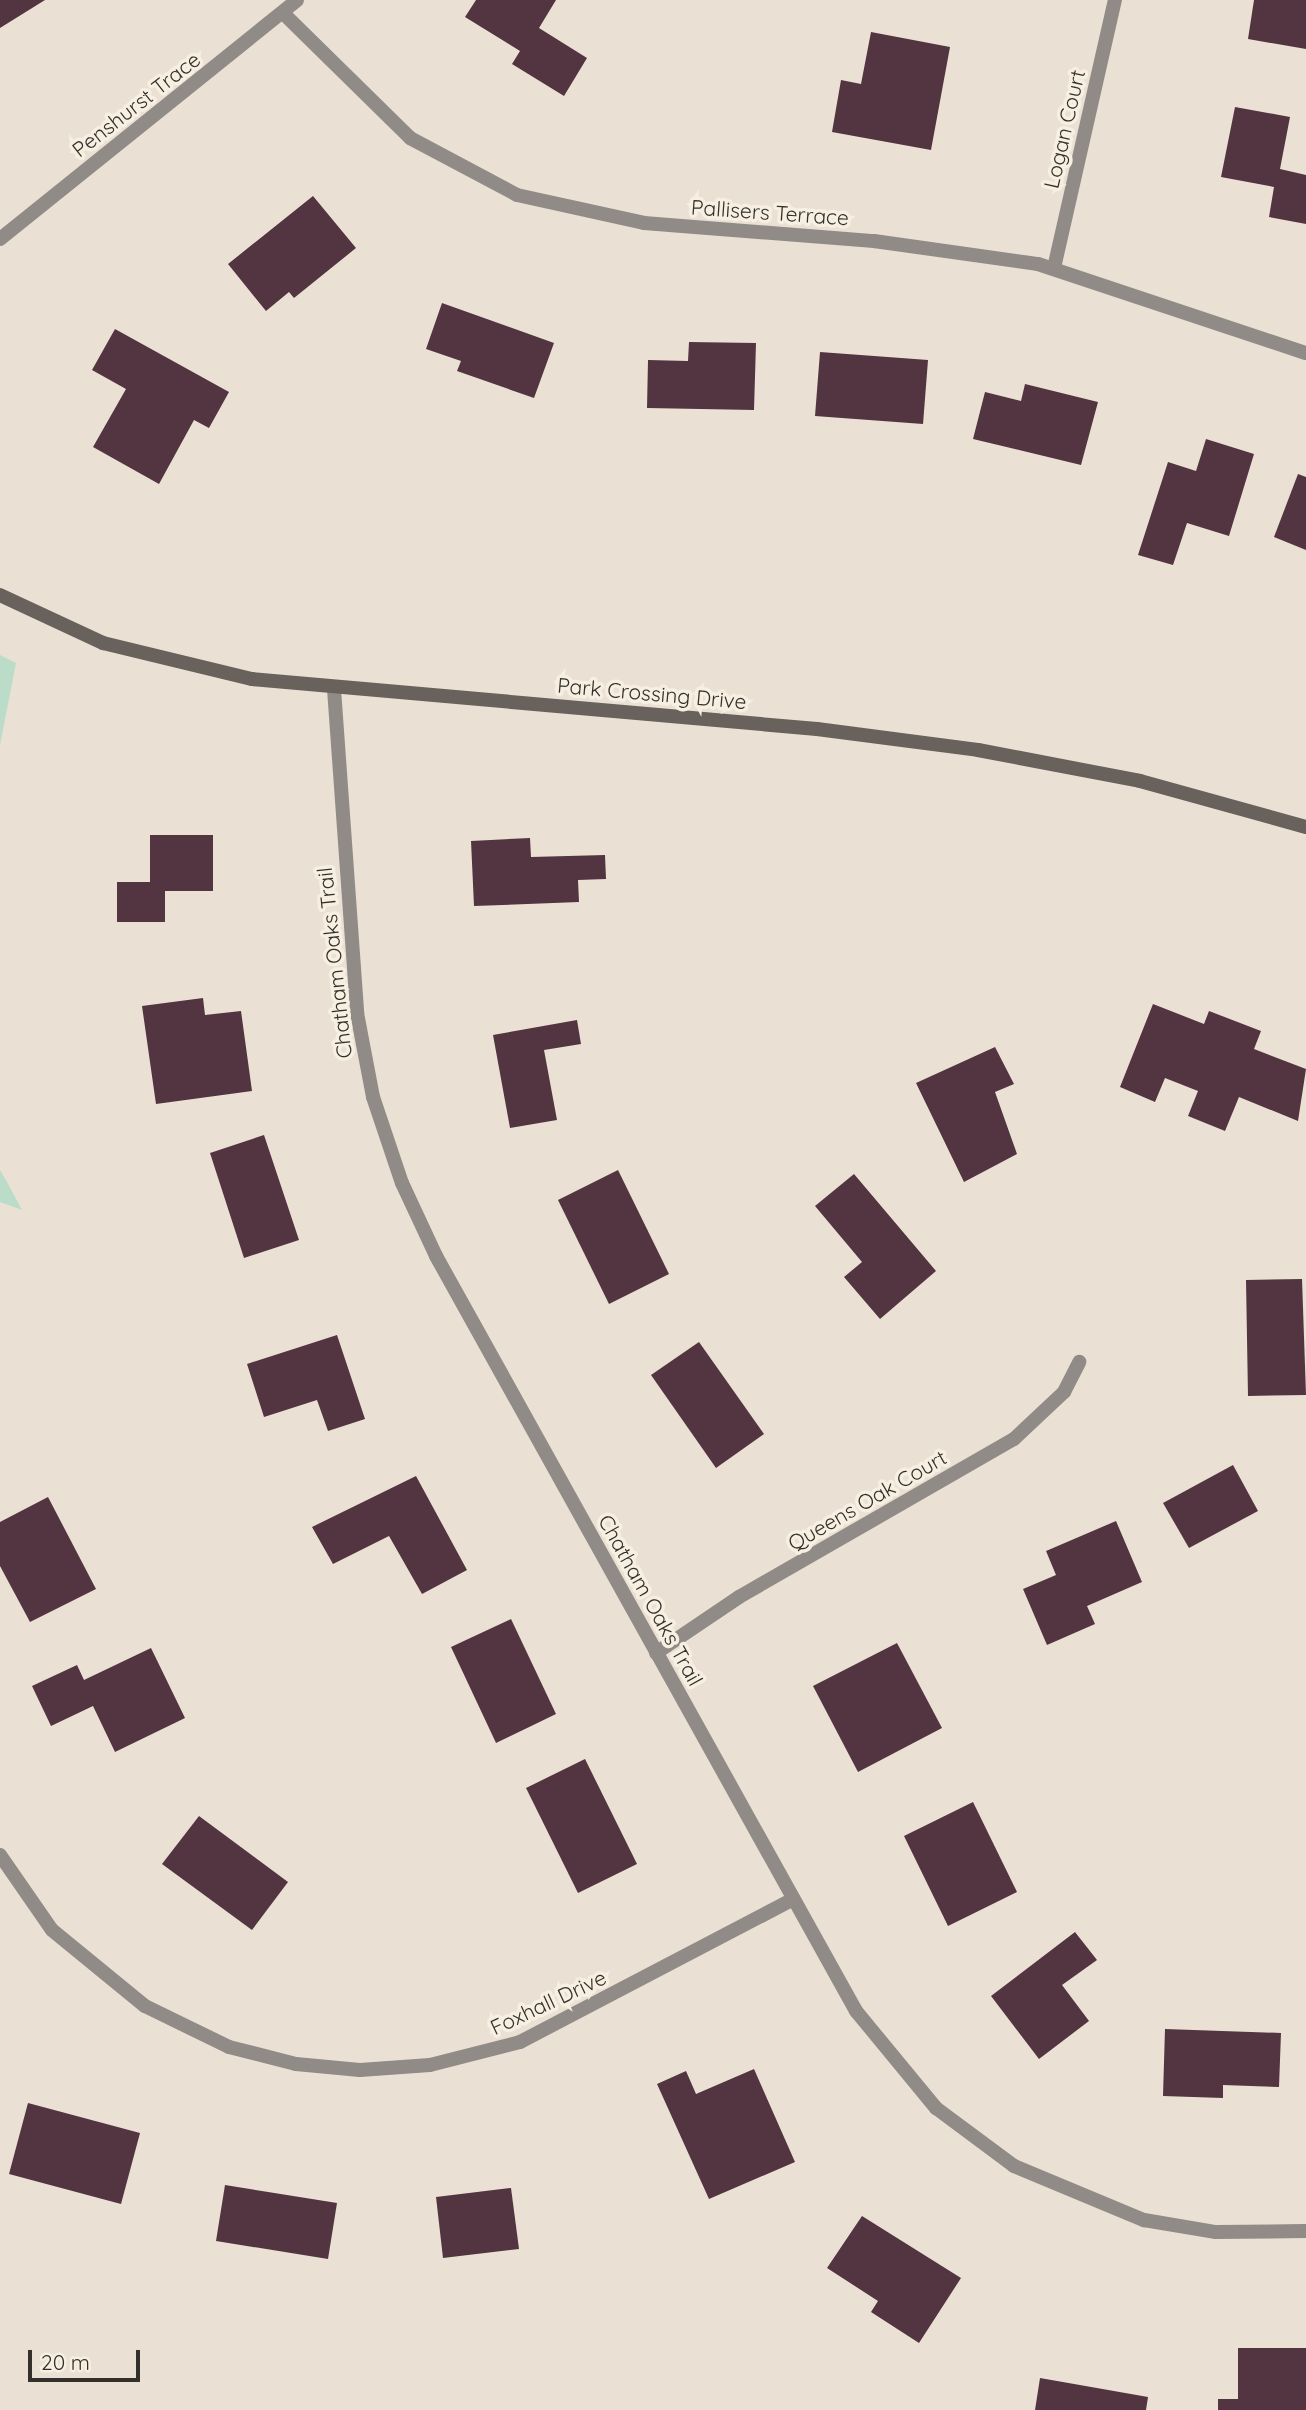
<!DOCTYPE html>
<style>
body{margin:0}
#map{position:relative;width:1306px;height:2410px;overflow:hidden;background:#eae1d4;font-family:Quicksand,sans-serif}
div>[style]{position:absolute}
.green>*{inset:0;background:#bbdcc8}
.building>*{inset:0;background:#533441}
.street>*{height:14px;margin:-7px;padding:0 7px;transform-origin:7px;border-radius:7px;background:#908b87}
.secondary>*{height:14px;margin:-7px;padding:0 7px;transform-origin:7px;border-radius:7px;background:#69615c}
span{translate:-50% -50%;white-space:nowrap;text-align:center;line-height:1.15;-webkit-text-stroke:7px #f7efe1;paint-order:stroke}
.street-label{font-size:21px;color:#33302b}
.scale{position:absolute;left:28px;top:2350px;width:112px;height:32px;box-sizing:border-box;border:4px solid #33302b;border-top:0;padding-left:9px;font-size:21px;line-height:24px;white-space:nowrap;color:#33302b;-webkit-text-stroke:5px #f7efe1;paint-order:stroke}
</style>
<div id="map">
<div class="green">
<div style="clip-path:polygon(0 655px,16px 663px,0 745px)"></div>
<div style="clip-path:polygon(0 1170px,7px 1182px,22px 1210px,0 1202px)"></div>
</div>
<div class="building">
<div style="clip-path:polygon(0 0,45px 0,0 28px)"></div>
<div style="clip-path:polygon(476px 0,556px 0,539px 28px,587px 58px,564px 96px,512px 64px,520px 51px,465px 17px)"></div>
<div style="clip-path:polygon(1254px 0,1306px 0,1306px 49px,1248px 39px)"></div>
<div style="clip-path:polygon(871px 32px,950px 47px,931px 150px,832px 132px,841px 80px,861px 84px)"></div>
<div style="clip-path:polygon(1235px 107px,1290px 117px,1280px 169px,1306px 175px,1306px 224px,1269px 217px,1274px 187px,1221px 177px)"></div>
<div style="clip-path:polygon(313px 196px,356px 248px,294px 298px,289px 292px,266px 311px,228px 264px)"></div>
<div style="clip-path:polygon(442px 303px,554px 343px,534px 398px,457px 371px,461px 361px,426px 349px)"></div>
<div style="clip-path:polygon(115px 329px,229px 392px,209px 428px,194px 420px,159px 484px,93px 447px,126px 389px,92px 370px)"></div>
<div style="clip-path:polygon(689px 342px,756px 343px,754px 410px,647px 408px,648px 360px,688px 361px)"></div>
<div style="clip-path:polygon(820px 352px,928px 360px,923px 424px,815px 416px)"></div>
<div style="clip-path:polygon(1025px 384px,1098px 402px,1081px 465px,973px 439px,985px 392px,1021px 401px)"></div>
<div style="clip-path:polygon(1206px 439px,1254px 454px,1229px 536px,1187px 523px,1173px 565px,1138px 555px,1168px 462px,1196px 471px)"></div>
<div style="clip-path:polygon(1298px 474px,1306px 477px,1306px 550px,1274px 537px)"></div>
<div style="clip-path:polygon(150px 835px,213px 835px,213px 891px,165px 891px,165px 922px,117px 922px,117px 882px,150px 882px)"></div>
<div style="clip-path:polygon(530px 838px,531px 857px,605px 855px,606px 879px,578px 880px,579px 902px,474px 906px,471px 841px)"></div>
<div style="clip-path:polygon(203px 998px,205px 1015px,241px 1011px,252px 1091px,156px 1104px,142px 1006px)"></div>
<div style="clip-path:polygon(1153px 1004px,1204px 1024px,1209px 1011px,1261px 1031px,1254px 1049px,1306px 1069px,1298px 1121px,1239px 1097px,1225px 1131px,1188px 1116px,1198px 1091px,1165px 1078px,1155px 1102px,1120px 1087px)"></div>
<div style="clip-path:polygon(577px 1020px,581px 1044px,544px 1050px,557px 1120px,510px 1128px,493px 1035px)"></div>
<div style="clip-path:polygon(995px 1047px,1014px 1084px,995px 1092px,1017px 1154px,964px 1182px,916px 1083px)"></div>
<div style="clip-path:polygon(264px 1135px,299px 1240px,244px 1258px,210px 1153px)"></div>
<div style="clip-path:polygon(618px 1170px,669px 1274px,609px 1304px,558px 1200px)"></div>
<div style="clip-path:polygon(854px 1174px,936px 1271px,880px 1319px,844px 1277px,862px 1262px,815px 1206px)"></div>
<div style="clip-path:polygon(1302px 1279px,1306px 1395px,1248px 1396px,1246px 1280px)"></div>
<div style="clip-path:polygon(337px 1335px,365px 1419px,328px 1431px,317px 1400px,264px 1417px,247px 1364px)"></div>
<div style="clip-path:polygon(699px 1342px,764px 1434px,716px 1468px,651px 1375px)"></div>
<div style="clip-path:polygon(1233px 1465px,1258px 1511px,1189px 1548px,1163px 1503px)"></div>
<div style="clip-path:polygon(416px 1476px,467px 1570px,422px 1594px,389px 1536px,333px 1564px,312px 1527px)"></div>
<div style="clip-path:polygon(48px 1497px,96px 1589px,30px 1622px,0 1566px,0 1522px)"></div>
<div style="clip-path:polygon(1116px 1521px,1142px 1582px,1087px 1606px,1095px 1624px,1047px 1645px,1023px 1589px,1056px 1575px,1046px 1551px)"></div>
<div style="clip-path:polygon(511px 1619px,556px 1714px,496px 1743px,451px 1647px)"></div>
<div style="clip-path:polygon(897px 1643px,942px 1728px,858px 1772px,813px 1686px)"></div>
<div style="clip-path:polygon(151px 1648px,185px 1718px,115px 1752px,93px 1706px,51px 1726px,32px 1686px,77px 1665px,84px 1680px)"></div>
<div style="clip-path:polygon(585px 1759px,637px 1864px,578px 1893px,526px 1788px)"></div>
<div style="clip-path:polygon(973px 1802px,1017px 1892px,948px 1926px,904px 1836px)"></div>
<div style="clip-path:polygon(199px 1816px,288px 1882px,252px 1930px,162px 1864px)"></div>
<div style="clip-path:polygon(1075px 1932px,1097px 1960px,1062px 1985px,1089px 2021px,1039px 2059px,991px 1996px)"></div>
<div style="clip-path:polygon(1165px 2029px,1281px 2033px,1279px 2087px,1223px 2085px,1223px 2098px,1163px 2096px)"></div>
<div style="clip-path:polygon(754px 2069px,795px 2162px,709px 2199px,657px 2084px,686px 2071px,696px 2094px)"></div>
<div style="clip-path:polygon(28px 2103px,140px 2133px,121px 2204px,9px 2174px)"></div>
<div style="clip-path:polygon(225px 2185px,337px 2203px,328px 2259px,216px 2241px)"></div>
<div style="clip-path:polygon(511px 2188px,519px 2249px,443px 2258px,436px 2197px)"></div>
<div style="clip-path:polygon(862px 2216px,961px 2278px,919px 2343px,871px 2312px,878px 2301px,827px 2268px)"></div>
<div style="clip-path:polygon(1238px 2348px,1306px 2348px,1306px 2410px,1218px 2410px,1218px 2399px,1238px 2399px)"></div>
<div style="clip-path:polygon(1040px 2378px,1148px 2397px,1146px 2410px,1035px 2410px)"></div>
</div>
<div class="street">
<div style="left:284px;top:14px;width:177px;rotate:44.5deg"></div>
<div style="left:410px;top:138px;width:121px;rotate:28deg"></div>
<div style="left:517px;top:195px;width:130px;rotate:12.4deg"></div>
<div style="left:644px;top:223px;width:231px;rotate:4.5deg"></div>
<div style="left:874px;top:241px;width:166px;rotate:8deg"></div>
<div style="left:1038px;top:264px;width:282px;rotate:18.4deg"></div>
<div style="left:0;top:239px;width:381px;rotate:-38.8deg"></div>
<div style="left:1054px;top:268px;width:275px;rotate:-77.2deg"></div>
<div style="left:334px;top:689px;width:325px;rotate:85.9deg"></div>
<div style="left:357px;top:1013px;width:86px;rotate:79.2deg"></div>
<div style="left:373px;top:1097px;width:91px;rotate:71.4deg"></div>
<div style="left:402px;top:1183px;width:81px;rotate:65deg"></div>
<div style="left:436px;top:1256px;width:864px;rotate:60.91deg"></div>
<div style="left:856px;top:2011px;width:126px;rotate:50.5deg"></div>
<div style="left:936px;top:2108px;width:97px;rotate:36.6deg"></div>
<div style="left:1014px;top:2166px;width:141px;rotate:22.6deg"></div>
<div style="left:1144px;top:2220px;width:73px;rotate:9.5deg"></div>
<div style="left:1216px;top:2232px;width:90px;rotate:-0.6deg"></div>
<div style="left:656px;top:1653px;width:100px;rotate:-34deg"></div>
<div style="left:739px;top:1597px;width:317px;rotate:-29.9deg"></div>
<div style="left:1014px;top:1439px;width:69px;rotate:-43.2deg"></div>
<div style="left:1064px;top:1392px;width:34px;rotate:-63deg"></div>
<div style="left:0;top:1855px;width:91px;rotate:55.3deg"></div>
<div style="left:52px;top:1930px;width:120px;rotate:39.3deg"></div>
<div style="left:145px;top:2006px;width:93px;rotate:26deg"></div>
<div style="left:229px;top:2047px;width:69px;rotate:14.2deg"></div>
<div style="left:296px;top:2064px;width:64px;rotate:5.4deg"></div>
<div style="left:360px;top:2070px;width:70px;rotate:-4.1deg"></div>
<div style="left:430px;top:2065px;width:93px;rotate:-14.3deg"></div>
<div style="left:520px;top:2042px;width:308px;rotate:-27.6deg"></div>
</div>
<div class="secondary">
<div style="left:0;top:595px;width:114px;rotate:25deg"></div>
<div style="left:103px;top:643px;width:153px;rotate:13.6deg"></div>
<div style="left:252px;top:679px;width:567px;rotate:5.06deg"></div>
<div style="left:817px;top:729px;width:162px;rotate:7.4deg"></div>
<div style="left:978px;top:750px;width:165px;rotate:10.8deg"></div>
<div style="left:1140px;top:781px;width:172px;rotate:15.5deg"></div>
</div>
<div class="street-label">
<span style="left:136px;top:104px;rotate:-38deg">Penshurst Trace</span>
<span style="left:1064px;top:129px;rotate:-77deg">Logan Court</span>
<span style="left:770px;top:212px;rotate:4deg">Pallisers Terrace</span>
<span style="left:652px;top:693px;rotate:5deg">Park Crossing Drive</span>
<span style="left:334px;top:963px;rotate:-96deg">Chatham Oaks Trail</span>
<span style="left:867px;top:1500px;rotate:-30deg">Queens Oak Court</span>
<span style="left:651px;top:1600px;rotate:61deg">Chatham Oaks Trail</span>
<span style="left:548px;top:2002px;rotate:-25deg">Foxhall Drive</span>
</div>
<div class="scale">20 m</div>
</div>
